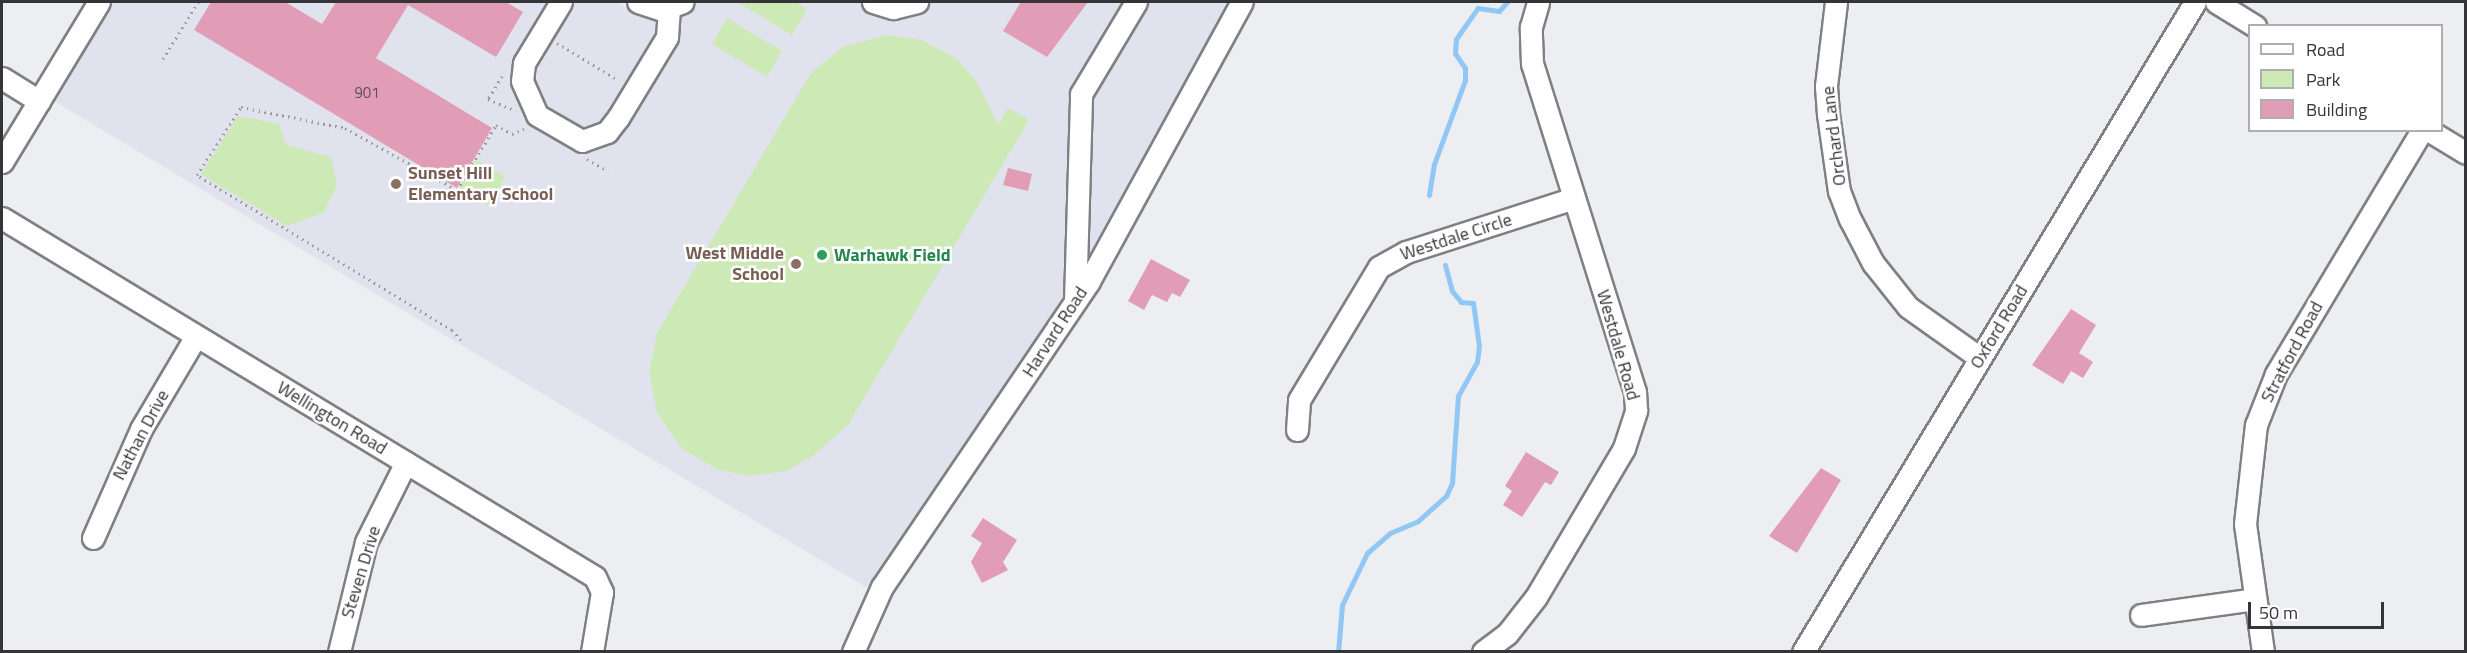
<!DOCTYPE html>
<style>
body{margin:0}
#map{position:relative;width:2467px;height:653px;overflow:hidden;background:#edeef2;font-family:"Titillium Web",sans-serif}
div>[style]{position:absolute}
.built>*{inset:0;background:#e0e3ee}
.green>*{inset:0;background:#cde9b6}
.stream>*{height:5px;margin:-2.5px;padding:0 2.5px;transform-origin:2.5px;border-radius:2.5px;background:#91c7f4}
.building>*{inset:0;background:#e09db5}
.path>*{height:3px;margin-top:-1.5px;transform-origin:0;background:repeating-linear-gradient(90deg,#97989b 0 1.5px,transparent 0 6px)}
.roads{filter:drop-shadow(2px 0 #7f8083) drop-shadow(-2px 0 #7f8083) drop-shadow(0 2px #7f8083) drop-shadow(0 -2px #7f8083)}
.minor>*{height:21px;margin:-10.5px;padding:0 10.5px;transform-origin:10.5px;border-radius:10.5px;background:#fff}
.dots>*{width:16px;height:16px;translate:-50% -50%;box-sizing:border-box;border:3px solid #fff;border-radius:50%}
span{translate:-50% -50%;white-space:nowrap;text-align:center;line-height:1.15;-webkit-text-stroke:5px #fff;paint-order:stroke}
.number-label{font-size:15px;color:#604f56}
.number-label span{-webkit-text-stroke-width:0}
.street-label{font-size:18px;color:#353537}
.education-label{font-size:18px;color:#785e54;font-weight:700}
.left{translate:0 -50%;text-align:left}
.right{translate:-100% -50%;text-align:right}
.leisure-label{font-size:18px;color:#27864d;font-weight:700}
.frame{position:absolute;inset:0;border:3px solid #353537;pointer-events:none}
.legend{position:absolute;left:2248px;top:24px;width:195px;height:108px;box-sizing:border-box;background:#fff;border:2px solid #aeaeaf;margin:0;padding:8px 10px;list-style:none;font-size:18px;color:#353537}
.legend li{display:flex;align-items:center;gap:12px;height:30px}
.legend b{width:30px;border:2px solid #aeaeaf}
.scale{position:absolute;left:2248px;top:602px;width:136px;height:27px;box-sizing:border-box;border:3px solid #353537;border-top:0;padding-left:8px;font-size:18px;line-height:21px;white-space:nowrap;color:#353537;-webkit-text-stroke:4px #fff;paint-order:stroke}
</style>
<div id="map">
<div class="built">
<div style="clip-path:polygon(111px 2px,616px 2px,658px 23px,680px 18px,696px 2px,1228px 2px,1066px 296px,869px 589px,52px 100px)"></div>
</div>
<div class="green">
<div style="clip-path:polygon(737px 2px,795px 2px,807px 9px,792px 35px)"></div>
<div style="clip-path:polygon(727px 18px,782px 51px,767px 77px,712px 44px)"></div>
<div style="clip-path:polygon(886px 35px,922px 40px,957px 59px,977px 82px,998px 125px,1008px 108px,1029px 120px,848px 425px,813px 456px,786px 471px,750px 476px,719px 470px,682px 449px,657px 413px,649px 372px,657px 333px,811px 73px,843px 47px)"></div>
<div style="clip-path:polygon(238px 116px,279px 124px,286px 145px,331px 157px,337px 186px,323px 213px,287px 226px,201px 174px)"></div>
<div style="clip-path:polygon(476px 160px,505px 176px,491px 207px,459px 188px)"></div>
</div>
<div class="stream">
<div style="left:1429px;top:195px;width:31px;rotate:-81deg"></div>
<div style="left:1434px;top:164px;width:90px;rotate:-69.7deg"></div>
<div style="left:1465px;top:80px;width:12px;rotate:-90deg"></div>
<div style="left:1465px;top:68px;width:18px;rotate:-124deg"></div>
<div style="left:1455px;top:53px;width:14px;rotate:-86deg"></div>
<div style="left:1456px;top:39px;width:38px;rotate:-55deg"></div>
<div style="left:1478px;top:8px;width:21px;rotate:8deg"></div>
<div style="left:1499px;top:11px;width:12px;rotate:-48deg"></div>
<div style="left:1338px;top:652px;width:47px;rotate:-85.1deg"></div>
<div style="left:1342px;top:605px;width:58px;rotate:-64.3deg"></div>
<div style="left:1367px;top:553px;width:30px;rotate:-41deg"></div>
<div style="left:1390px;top:533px;width:30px;rotate:-23deg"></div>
<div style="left:1418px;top:521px;width:38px;rotate:-42deg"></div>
<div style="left:1446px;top:496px;width:14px;rotate:-65deg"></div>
<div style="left:1452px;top:483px;width:87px;rotate:-86.1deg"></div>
<div style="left:1458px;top:396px;width:39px;rotate:-61deg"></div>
<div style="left:1477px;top:362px;width:16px;rotate:-83deg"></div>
<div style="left:1479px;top:346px;width:43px;rotate:-97.9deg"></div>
<div style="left:1473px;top:303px;width:12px;rotate:-175deg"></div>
<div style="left:1461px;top:302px;width:14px;rotate:-129deg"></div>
<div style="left:1452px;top:291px;width:27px;rotate:-105deg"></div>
</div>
<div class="building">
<div style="clip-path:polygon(211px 2px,285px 2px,322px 24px,336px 2px,506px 2px,523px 12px,496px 57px,408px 5px,376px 58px,492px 128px,457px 188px,194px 30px)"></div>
<div style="clip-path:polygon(1021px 2px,1088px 2px,1047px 57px,1003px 31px)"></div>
<div style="clip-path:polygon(1008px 168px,1032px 174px,1028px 191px,1003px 185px)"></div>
<div style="clip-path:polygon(1151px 259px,1190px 280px,1180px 297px,1172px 293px,1167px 302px,1152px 295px,1144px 310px,1128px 301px)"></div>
<div style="clip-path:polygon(2071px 309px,2096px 325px,2079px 353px,2093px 362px,2083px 378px,2071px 371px,2063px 384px,2032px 365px)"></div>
<div style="clip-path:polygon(1526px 452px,1559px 472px,1551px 485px,1545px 482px,1522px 517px,1503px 505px,1512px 491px,1505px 486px)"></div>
<div style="clip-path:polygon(1821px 468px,1841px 480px,1797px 553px,1769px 536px)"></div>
<div style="clip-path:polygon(983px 518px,1017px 540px,1003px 562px,1008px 570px,982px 583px,971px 562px,982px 543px,971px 536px)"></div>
</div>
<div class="path">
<div style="left:557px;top:43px;width:71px;rotate:31.2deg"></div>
<div style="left:163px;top:59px;width:67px;rotate:-58.4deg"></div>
<div style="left:502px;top:76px;width:27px;rotate:121deg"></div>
<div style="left:488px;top:99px;width:30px;rotate:23deg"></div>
<div style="left:587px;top:159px;width:24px;rotate:30deg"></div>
<div style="left:461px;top:340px;width:13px;rotate:-132deg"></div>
<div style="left:452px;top:330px;width:298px;rotate:-148.7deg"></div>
<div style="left:197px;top:175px;width:81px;rotate:-57.1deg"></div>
<div style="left:241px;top:107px;width:106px;rotate:11.4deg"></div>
<div style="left:345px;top:128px;width:128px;rotate:29deg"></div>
<div style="left:457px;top:190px;width:76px;rotate:-59deg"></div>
<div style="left:496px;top:125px;width:18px;rotate:29deg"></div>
<div style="left:512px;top:134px;width:13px;rotate:-23deg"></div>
</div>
<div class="roads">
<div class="minor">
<div style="left:561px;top:2px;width:71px;rotate:121.2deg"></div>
<div style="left:524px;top:63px;width:18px;rotate:96deg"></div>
<div style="left:522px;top:81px;width:37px;rotate:66deg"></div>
<div style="left:537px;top:115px;width:52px;rotate:30deg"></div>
<div style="left:582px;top:141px;width:27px;rotate:-20deg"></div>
<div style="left:607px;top:132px;width:18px;rotate:-52deg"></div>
<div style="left:618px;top:118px;width:95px;rotate:-58.8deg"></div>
<div style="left:667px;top:37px;width:28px;rotate:-86deg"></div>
<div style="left:638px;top:2px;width:25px;rotate:18deg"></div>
<div style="left:662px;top:10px;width:22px;rotate:-21deg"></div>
<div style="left:873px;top:2px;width:21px;rotate:17deg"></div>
<div style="left:893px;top:8px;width:25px;rotate:-14deg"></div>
<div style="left:1836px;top:2px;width:85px;rotate:96.8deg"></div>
<div style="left:1826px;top:86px;width:28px;rotate:86deg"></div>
<div style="left:1828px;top:114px;width:78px;rotate:81.9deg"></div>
<div style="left:1839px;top:191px;width:30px;rotate:69deg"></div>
<div style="left:1850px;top:219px;width:50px;rotate:62.4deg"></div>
<div style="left:1873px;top:263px;width:56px;rotate:51.5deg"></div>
<div style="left:1908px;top:307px;width:88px;rotate:35.3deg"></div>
<div style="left:2216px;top:2px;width:46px;rotate:31.6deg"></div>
<div style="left:2px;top:78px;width:44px;rotate:31.9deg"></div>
<div style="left:2428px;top:130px;width:44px;rotate:31.2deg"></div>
<div style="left:2px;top:162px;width:187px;rotate:-58.8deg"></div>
<div style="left:2px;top:218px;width:693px;rotate:31.19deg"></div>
<div style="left:595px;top:577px;width:17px;rotate:65deg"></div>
<div style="left:602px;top:592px;width:61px;rotate:99.5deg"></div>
<div style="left:1075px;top:301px;width:207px;rotate:-88.3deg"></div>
<div style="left:1081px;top:94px;width:107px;rotate:-59.1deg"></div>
<div style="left:1297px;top:430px;width:30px;rotate:-86deg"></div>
<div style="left:1299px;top:400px;width:155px;rotate:-59deg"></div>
<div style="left:1379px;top:267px;width:31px;rotate:-29deg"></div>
<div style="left:1406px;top:252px;width:176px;rotate:-17.8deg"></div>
<div style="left:93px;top:538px;width:119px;rotate:-66.2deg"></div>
<div style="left:141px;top:429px;width:108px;rotate:-59.4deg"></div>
<div style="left:2141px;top:615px;width:115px;rotate:-8deg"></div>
<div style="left:339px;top:652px;width:113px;rotate:-76.2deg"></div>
<div style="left:366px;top:542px;width:89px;rotate:-63.4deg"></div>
<div style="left:853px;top:652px;width:71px;rotate:-66deg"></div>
<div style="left:882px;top:587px;width:369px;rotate:-55.9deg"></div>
<div style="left:1089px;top:281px;width:318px;rotate:-61.3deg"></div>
<div style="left:1483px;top:652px;width:30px;rotate:-37deg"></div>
<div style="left:1507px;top:634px;width:47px;rotate:-51.9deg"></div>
<div style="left:1536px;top:597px;width:173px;rotate:-59.4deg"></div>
<div style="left:1624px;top:448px;width:40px;rotate:-72deg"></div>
<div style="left:1636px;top:410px;width:18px;rotate:-93deg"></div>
<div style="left:1635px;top:392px;width:344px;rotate:-107.4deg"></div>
<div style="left:1532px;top:64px;width:37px;rotate:-92deg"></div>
<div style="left:1531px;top:27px;width:26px;rotate:-74deg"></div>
<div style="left:1803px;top:652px;width:759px;rotate:-58.91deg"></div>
<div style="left:2263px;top:652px;width:129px;rotate:-98deg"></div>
<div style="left:2245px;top:524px;width:100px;rotate:-83.7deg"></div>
<div style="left:2256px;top:425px;width:55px;rotate:-68.6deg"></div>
<div style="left:2276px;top:374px;width:284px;rotate:-59.1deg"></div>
</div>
</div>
<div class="dots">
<div style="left:396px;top:184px;background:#8d6e63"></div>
<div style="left:822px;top:255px;background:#2e9e5b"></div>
<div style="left:796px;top:264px;background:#8d6e63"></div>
</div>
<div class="number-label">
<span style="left:367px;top:93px">901</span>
</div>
<div class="street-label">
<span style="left:1834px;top:136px;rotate:-97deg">Orchard Lane</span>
<span style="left:1456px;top:237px;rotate:-18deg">Westdale Circle</span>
<span style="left:1999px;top:327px;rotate:-59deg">Oxford Road</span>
<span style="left:1055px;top:332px;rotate:-57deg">Harvard Road</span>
<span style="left:1618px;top:345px;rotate:74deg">Westdale Road</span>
<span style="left:2292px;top:352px;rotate:-62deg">Stratford Road</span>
<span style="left:332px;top:418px;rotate:31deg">Wellington Road</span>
<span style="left:141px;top:435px;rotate:-62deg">Nathan Drive</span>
<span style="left:361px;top:572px;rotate:-73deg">Steven Drive</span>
</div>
<div class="education-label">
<span class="left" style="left:408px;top:184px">Sunset Hill<br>Elementary School</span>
<span class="right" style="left:784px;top:264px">West Middle<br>School</span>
</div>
<div class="leisure-label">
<span class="left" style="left:834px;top:255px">Warhawk Field</span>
</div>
<div class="frame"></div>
<ul class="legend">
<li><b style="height:8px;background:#fff"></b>Road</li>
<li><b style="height:16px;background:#cde9b6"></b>Park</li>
<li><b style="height:16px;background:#e09db5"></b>Building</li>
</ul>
<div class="scale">50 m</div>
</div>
